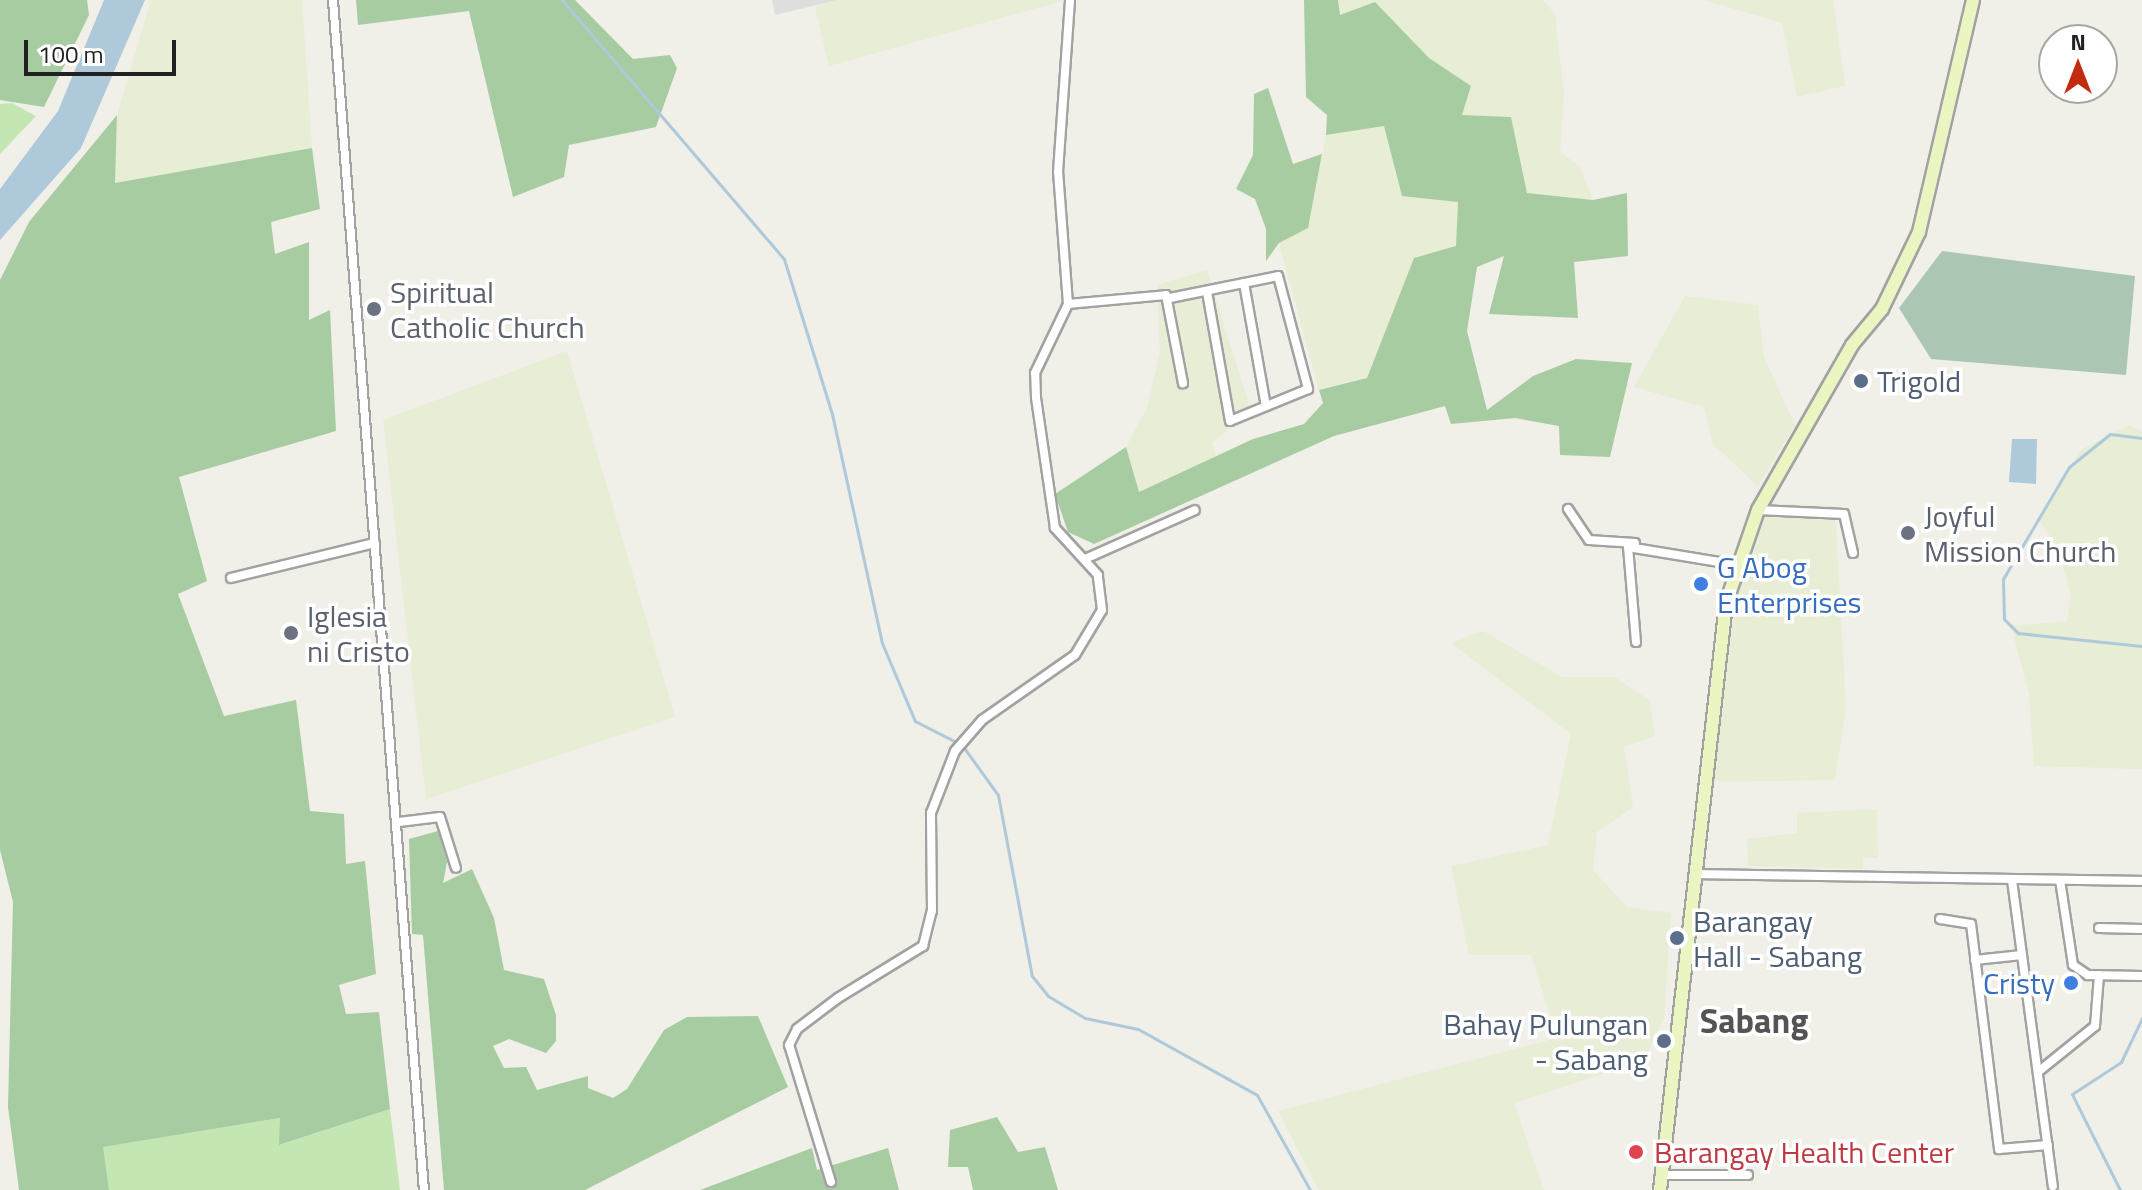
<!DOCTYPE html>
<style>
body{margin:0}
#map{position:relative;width:2142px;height:1190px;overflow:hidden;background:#f0efe8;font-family:"Titillium Web",sans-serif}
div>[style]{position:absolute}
.residential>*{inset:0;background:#dfdede}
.farmland>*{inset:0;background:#e8edd6}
.grass>*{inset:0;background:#c4e6b3}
.forest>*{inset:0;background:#a7cca1}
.cemetery>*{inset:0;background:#abc7b4}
.water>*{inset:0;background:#adc9da}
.stream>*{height:3px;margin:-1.5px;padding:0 1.5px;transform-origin:1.5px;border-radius:1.5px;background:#adc9da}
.roads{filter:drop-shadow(2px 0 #a2a2a2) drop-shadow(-2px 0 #a2a2a2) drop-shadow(0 2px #a2a2a2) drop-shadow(0 -2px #a2a2a2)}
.street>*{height:8px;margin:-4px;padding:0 4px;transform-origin:4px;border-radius:4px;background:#fff}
.secondary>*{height:12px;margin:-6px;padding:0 6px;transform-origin:6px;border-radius:6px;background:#ebf5c2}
.dots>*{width:22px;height:22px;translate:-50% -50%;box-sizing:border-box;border:4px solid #fff;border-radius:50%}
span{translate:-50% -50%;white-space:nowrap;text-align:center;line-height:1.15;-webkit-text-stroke:7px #fff;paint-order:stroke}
.worship-label{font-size:30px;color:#5b616d}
.left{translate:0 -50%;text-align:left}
.service-label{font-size:30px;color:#4e5e75}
.right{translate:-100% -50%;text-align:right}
.shop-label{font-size:30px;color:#366cbe}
.health-label{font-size:30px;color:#be3a42}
.quarter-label{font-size:34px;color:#545454;font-weight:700}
.north{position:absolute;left:2038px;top:24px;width:80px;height:80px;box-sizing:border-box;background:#fff;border:2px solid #a6a6a6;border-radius:50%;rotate:0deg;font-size:22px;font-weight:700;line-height:32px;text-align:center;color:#212121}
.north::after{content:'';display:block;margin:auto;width:28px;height:36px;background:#c12c11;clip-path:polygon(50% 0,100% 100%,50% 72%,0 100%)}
.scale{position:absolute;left:24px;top:40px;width:152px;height:36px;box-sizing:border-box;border:4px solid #212121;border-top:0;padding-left:10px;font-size:24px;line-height:28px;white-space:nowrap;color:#212121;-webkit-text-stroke:6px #fff;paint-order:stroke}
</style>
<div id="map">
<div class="residential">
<div style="clip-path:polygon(772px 0,838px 0,775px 15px)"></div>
</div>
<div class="farmland">
<div style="clip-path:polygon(151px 0,302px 0,312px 148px,115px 184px,117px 115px)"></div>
<div style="clip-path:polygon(838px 0,1066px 0,829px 66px,815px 7px)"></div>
<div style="clip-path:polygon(1338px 0,1543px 0,1555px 14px,1564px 94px,1560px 152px,1580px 167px,1593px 200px,1527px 193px,1511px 117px,1462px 115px,1471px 86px,1429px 58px,1375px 3px,1340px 15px)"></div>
<div style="clip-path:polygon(1704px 0,1833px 0,1845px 86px,1797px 97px,1782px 23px)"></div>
<div style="clip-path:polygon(1384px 126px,1402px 195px,1458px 202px,1456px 246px,1387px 332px,1367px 378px,1319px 390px,1279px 243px,1308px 228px,1326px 135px)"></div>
<div style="clip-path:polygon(1207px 270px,1251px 411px,1212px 443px,1216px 456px,1138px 492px,1126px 447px,1147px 408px,1160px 353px,1157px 285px)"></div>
<div style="clip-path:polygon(1685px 296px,1758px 305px,1764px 357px,1795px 425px,1758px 486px,1713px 444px,1704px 407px,1634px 387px)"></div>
<div style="clip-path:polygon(567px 351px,675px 717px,426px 799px,383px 420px)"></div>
<div style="clip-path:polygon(2129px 425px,2142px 432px,2142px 769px,2034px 766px,2029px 694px,2011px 626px,2067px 621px,2071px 595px,2057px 546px,2038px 519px,2081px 450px)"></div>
<div style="clip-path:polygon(1763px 503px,1835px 506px,1846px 708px,1835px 780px,1709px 782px,1726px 603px)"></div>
<div style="clip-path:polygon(1483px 631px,1562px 677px,1615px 677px,1649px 700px,1655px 736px,1624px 747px,1633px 807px,1597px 832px,1593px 870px,1627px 907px,1671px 913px,1664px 1018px,1643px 1061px,1514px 1103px,1544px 1190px,1319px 1190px,1278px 1111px,1557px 1038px,1531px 955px,1469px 955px,1451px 866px,1548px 845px,1571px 734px,1451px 643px)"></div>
<div style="clip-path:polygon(1877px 809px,1878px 858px,1863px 858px,1863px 869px,1748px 866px,1747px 839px,1797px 833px,1797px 813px)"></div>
</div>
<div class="grass">
<div style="clip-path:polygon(12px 103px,36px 116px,0 154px,0 104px)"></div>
<div style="clip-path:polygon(390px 1109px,400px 1190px,109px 1190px,102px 1147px,280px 1118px,280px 1145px)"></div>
</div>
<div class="forest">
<div style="clip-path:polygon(0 0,87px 0,89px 15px,44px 107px,0 100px)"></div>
<div style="clip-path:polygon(356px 0,575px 0,633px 59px,670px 55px,677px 68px,656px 127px,569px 145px,564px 177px,513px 197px,469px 11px,358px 25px)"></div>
<div style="clip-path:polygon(1304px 0,1338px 0,1340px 15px,1375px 2px,1429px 58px,1471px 86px,1462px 115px,1511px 117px,1527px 193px,1593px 200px,1627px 193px,1628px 256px,1574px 262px,1578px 318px,1489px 314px,1504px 256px,1477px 267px,1467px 331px,1487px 410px,1533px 376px,1576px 359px,1632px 363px,1610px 457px,1560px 455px,1559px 426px,1515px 418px,1451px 424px,1445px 406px,1334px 436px,1094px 544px,1068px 532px,1055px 494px,1126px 447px,1139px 492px,1253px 439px,1304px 424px,1323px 403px,1319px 390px,1367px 378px,1414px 258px,1456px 246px,1458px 202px,1402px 196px,1384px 126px,1326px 135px,1327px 115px,1306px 97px)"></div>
<div style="clip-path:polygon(1268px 88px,1293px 164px,1322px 154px,1308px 228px,1279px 243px,1266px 261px,1266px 229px,1255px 199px,1236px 189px,1253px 155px,1254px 94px)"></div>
<div style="clip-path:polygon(117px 115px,115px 183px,312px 148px,320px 209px,271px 222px,275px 254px,309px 242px,309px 320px,330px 310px,336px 431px,179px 477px,207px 581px,178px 594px,224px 716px,296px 700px,310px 811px,344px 814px,346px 864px,365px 861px,376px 974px,339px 985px,346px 1014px,379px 1012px,390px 1109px,279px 1145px,280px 1118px,103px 1147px,109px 1190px,19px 1190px,8px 1107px,13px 902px,0 850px,0 280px,29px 222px)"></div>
<div style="clip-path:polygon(438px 831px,447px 862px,443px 883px,472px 869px,494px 918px,504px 970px,544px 979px,556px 1015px,556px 1041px,546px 1053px,509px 1039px,493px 1046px,504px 1068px,526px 1067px,537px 1090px,588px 1076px,588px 1088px,613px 1098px,627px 1089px,664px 1030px,687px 1017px,758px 1016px,788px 1087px,585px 1190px,444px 1190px,423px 935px,412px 934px,409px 839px)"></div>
<div style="clip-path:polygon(997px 1117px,1018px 1152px,1045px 1147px,1058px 1190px,973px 1190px,968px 1167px,948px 1167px,950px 1130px)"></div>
<div style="clip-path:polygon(812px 1148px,817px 1170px,888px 1148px,899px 1190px,700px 1190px)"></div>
</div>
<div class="cemetery">
<div style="clip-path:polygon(1942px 251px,2135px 276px,2126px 375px,1931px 359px,1899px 308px)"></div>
</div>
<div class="water">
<div style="clip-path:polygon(104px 0,145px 0,81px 148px,0 240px,0 189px,58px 111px)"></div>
<div style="clip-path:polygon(2012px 439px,2037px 439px,2036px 484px,2009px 482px)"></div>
</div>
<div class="stream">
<div style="left:562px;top:0;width:341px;rotate:49.4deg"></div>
<div style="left:784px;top:259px;width:162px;rotate:72.8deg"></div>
<div style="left:832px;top:414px;width:234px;rotate:77.7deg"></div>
<div style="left:882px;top:643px;width:85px;rotate:67.1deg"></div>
<div style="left:915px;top:721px;width:53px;rotate:27.1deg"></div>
<div style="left:962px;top:745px;width:62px;rotate:54.2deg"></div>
<div style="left:998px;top:795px;width:184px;rotate:79.4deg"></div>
<div style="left:1032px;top:976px;width:26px;rotate:51deg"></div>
<div style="left:1048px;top:996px;width:43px;rotate:30.7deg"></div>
<div style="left:1085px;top:1018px;width:54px;rotate:11.7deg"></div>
<div style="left:1138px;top:1029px;width:136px;rotate:29deg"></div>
<div style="left:1257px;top:1095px;width:109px;rotate:60.8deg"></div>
<div style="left:2142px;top:438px;width:32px;rotate:-173deg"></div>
<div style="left:2110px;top:434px;width:53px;rotate:141.2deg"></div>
<div style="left:2069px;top:467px;width:130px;rotate:120.5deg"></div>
<div style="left:2003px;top:579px;width:40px;rotate:88.6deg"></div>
<div style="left:2004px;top:619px;width:20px;rotate:45deg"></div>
<div style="left:2018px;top:633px;width:125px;rotate:6deg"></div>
<div style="left:2120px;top:1190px;width:107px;rotate:-116.6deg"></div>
<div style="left:2072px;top:1094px;width:59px;rotate:-33.1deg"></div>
<div style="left:2121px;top:1062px;width:49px;rotate:-64.5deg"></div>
</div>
<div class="roads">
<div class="street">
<div style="left:333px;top:0;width:1193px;rotate:85.63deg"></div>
<div style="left:1244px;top:283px;width:125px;rotate:79.9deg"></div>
<div style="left:1170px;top:298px;width:110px;rotate:-11.5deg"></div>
<div style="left:1278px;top:276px;width:117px;rotate:75.1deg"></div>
<div style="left:1308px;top:389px;width:84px;rotate:157.7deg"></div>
<div style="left:1230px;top:421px;width:131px;rotate:-100.1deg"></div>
<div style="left:1068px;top:304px;width:98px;rotate:-5.2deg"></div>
<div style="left:1166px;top:295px;width:90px;rotate:79.1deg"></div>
<div style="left:1568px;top:509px;width:37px;rotate:56deg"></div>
<div style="left:1589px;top:540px;width:46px;rotate:3.7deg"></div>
<div style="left:1758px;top:510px;width:86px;rotate:2.7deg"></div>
<div style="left:1844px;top:514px;width:40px;rotate:77deg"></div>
<div style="left:1085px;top:559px;width:120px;rotate:-24deg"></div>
<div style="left:231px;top:578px;width:148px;rotate:-13.7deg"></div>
<div style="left:1636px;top:642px;width:95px;rotate:-94.8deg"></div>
<div style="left:1628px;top:547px;width:111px;rotate:9.3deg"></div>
<div style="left:399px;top:822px;width:41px;rotate:-7deg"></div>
<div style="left:440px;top:817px;width:53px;rotate:72.6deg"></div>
<div style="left:1695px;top:874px;width:447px;rotate:0.9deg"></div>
<div style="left:2012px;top:880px;width:309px;rotate:82.4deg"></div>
<div style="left:2060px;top:880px;width:86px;rotate:81.3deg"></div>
<div style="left:2073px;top:965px;width:18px;rotate:34deg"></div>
<div style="left:2088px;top:975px;width:54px;rotate:1.1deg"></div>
<div style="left:1940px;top:919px;width:31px;rotate:9deg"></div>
<div style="left:1971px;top:924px;width:227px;rotate:82.9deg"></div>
<div style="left:1999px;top:1149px;width:49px;rotate:-4.7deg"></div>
<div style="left:2099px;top:928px;width:43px;rotate:1.3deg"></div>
<div style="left:1975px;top:960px;width:47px;rotate:-6.1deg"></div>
<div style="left:2038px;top:1072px;width:73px;rotate:-38.9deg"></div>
<div style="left:2095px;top:1026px;width:51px;rotate:-85.5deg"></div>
<div style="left:1662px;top:1175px;width:86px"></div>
<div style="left:831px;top:1182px;width:143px;rotate:-107deg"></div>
<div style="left:789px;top:1045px;width:18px;rotate:-63deg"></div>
<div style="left:797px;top:1029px;width:51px;rotate:-37.1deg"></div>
<div style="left:838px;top:998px;width:100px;rotate:-31.5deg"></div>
<div style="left:923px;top:946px;width:36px;rotate:-76deg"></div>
<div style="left:932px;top:911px;width:98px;rotate:-90.6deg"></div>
<div style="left:931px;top:813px;width:66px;rotate:-68.8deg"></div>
<div style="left:955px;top:751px;width:41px;rotate:-48.9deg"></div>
<div style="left:982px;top:720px;width:113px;rotate:-35deg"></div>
<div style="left:1075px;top:655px;width:52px;rotate:-59deg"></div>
<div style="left:1102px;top:610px;width:35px;rotate:-97deg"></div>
<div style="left:1098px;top:575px;width:64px;rotate:-132.5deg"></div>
<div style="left:1055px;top:528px;width:132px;rotate:-98.3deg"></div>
<div style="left:1036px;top:397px;width:24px;rotate:-92deg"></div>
<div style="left:1035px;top:373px;width:76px;rotate:-64.4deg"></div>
<div style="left:1068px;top:304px;width:132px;rotate:-94.3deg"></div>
<div style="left:1058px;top:172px;width:172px;rotate:-86deg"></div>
</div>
<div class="secondary">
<div style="left:1660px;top:1190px;width:591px;rotate:-83.58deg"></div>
<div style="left:1726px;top:603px;width:98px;rotate:-71deg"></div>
<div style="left:1758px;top:510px;width:190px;rotate:-60.3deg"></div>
<div style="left:1852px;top:345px;width:47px;rotate:-50.2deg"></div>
<div style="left:1882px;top:309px;width:85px;rotate:-64.3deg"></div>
<div style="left:1919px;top:232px;width:238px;rotate:-76.9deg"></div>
</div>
</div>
<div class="dots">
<div style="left:374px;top:309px;background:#6b7280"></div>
<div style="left:1861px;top:381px;background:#5c6f8a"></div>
<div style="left:1908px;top:533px;background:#6b7280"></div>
<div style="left:1701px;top:584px;background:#3f7fe0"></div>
<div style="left:291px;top:633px;background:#6b7280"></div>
<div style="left:1677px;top:938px;background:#5c6f8a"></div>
<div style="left:2071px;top:983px;background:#3f7fe0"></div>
<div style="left:1664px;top:1041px;background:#5c6f8a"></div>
<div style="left:1636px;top:1152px;background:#e0444e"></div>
</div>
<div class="worship-label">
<span class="left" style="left:390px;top:309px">Spiritual<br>Catholic Church</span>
<span class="left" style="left:1924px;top:533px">Joyful<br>Mission Church</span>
<span class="left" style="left:307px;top:633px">Iglesia<br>ni Cristo</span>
</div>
<div class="service-label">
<span class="left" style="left:1877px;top:381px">Trigold</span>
<span class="left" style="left:1693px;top:938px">Barangay<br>Hall - Sabang</span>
<span class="right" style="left:1648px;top:1041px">Bahay Pulungan<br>- Sabang</span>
</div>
<div class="shop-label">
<span class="left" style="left:1717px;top:584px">G Abog<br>Enterprises</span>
<span class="right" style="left:2055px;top:983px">Cristy</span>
</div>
<div class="health-label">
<span class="left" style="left:1654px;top:1152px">Barangay Health Center</span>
</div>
<div class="quarter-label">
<span style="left:1754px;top:1021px">Sabang</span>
</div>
<div class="north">N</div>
<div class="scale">100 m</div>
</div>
